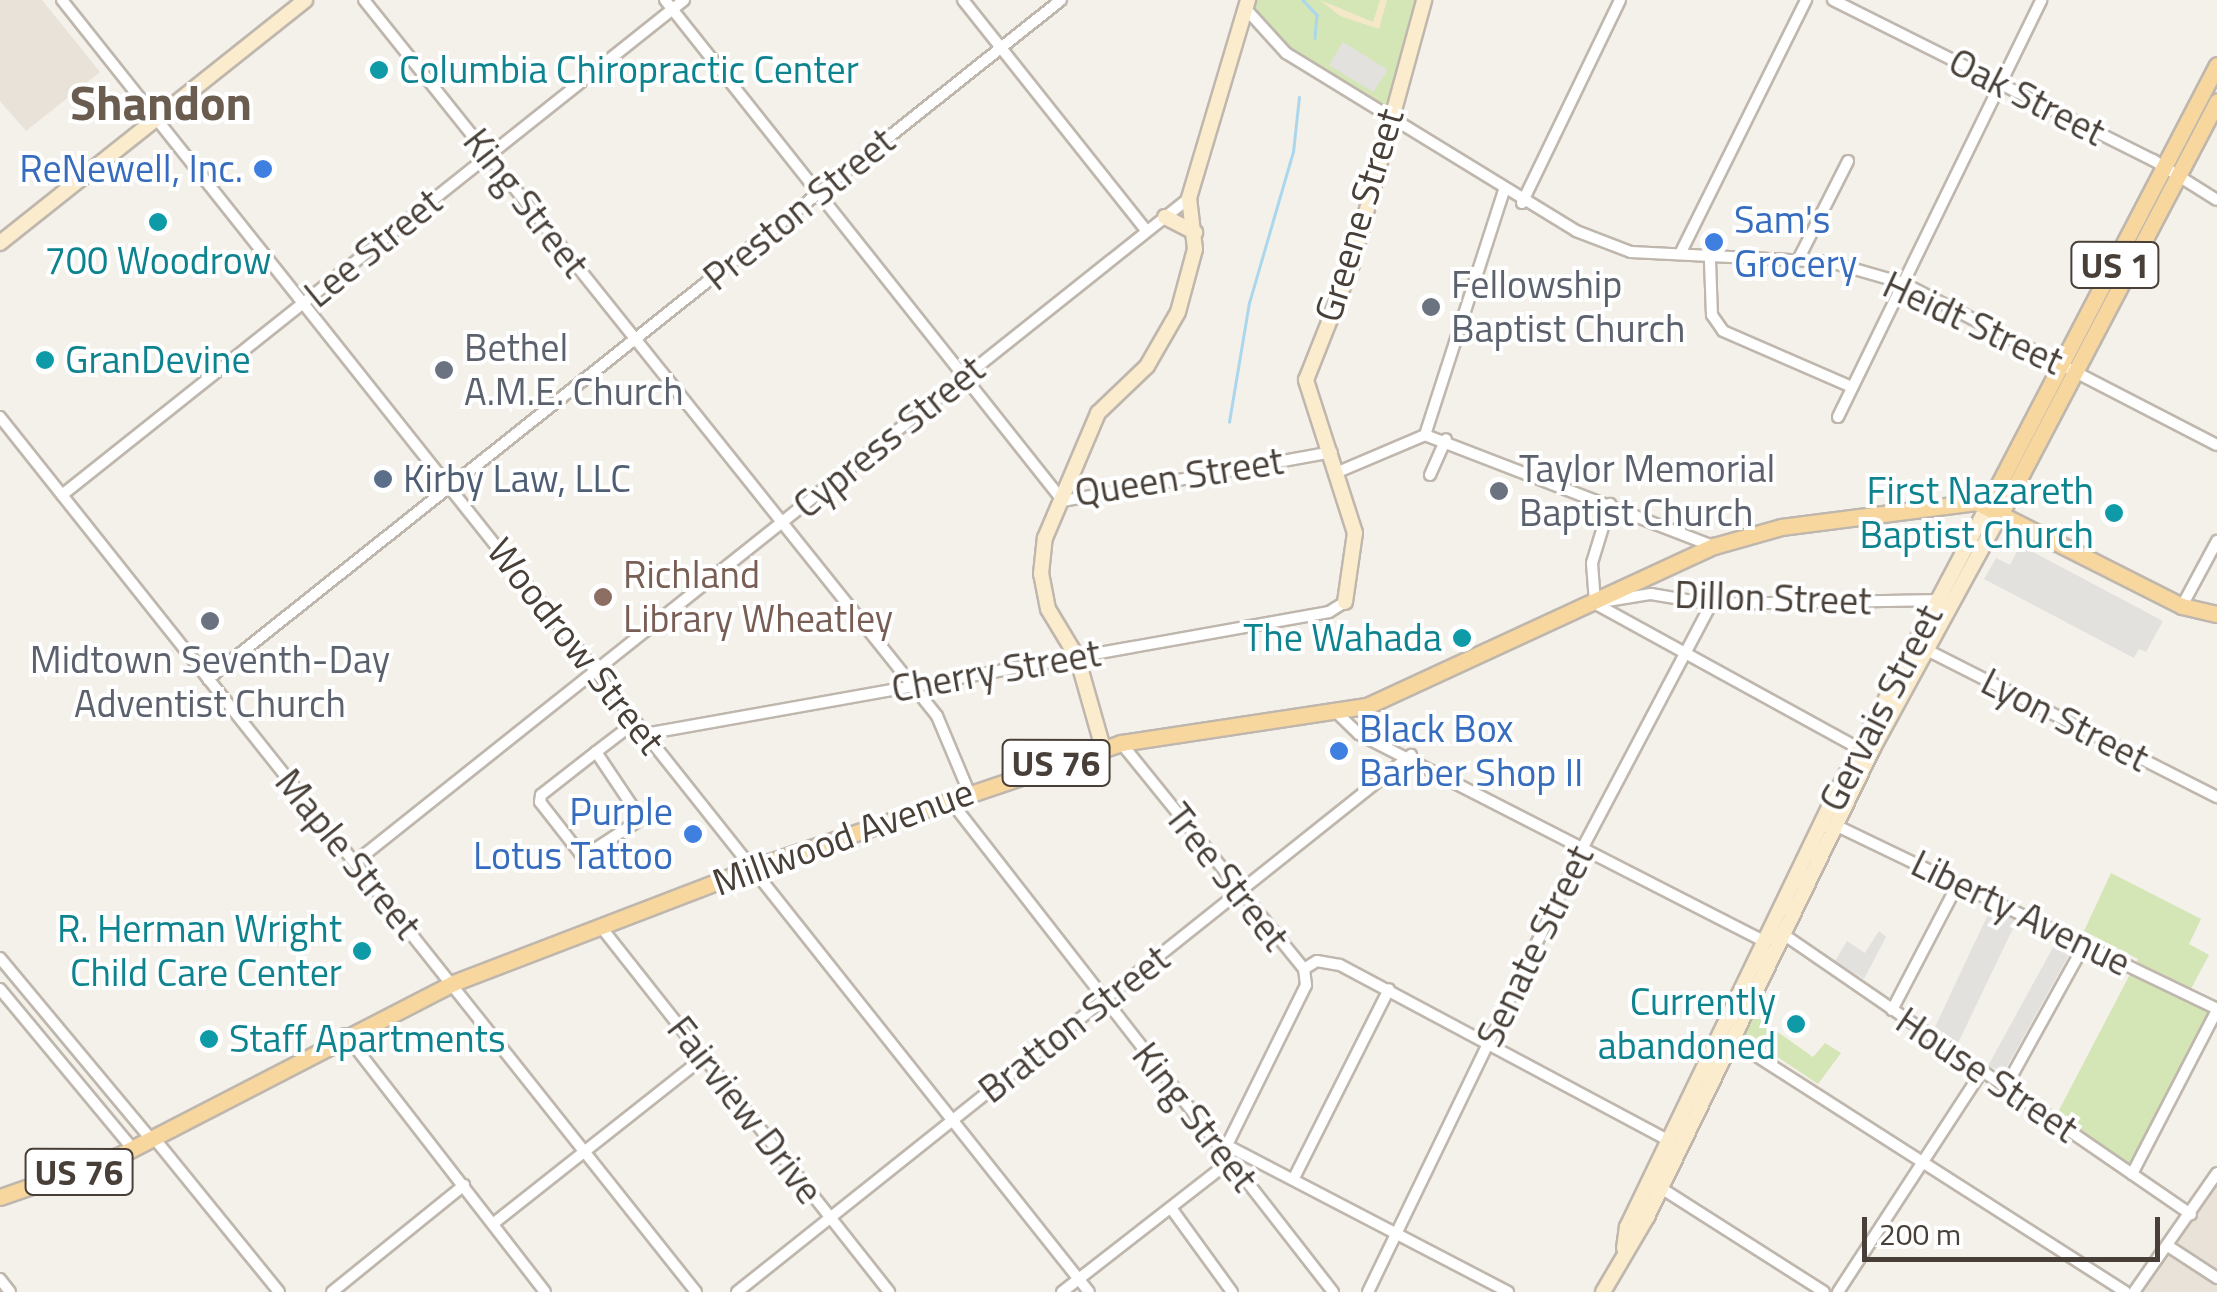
<!DOCTYPE html>
<style>
body{margin:0}
#map{position:relative;width:2217px;height:1292px;overflow:hidden;background:#f4f0ea;font-family:"Titillium Web",sans-serif}
div>[style]{position:absolute}
.residential>*{inset:0;background:#e8e2d8}
.green>*{inset:0;background:#d4e5b6}
.sand>*{inset:0;background:#f5e8c9}
.parking>*{inset:0;background:#e3e1de}
.stream>*{height:2.5px;margin:-1.25px;padding:0 1.25px;transform-origin:1.25px;border-radius:1.25px;background:#abd7ec}
.roads{filter:drop-shadow(2px 0 #bfb7ad) drop-shadow(-2px 0 #bfb7ad) drop-shadow(0 2px #bfb7ad) drop-shadow(0 -2px #bfb7ad)}
.street>*{height:10px;margin:-5px;padding:0 5px;transform-origin:5px;border-radius:5px;background:#fff}
.secondary>*{height:14px;margin:-7px;padding:0 7px;transform-origin:7px;border-radius:7px;background:#fbeccd}
.primary>*{height:15px;margin:-7.5px;padding:0 7.5px;transform-origin:7.5px;border-radius:7.5px;background:#f8d79f}
.dots>*{width:28px;height:28px;translate:-50% -50%;box-sizing:border-box;border:5px solid #fff;border-radius:50%}
span{translate:-50% -50%;white-space:nowrap;text-align:center;line-height:1.15;-webkit-text-stroke:8px #fff;paint-order:stroke}
.shield-label span{padding:2px 8px;background:#fff;border:2px solid;border-radius:8px;-webkit-text-stroke-width:0}
.shield-label{font-size:35px;color:#484038;font-weight:700}
.culture-label{font-size:38px;color:#0d838f}
.left{translate:0 -50%;text-align:left}
.right{translate:-100% -50%;text-align:right}
.street-label{font-size:38px;color:#484038}
.shop-label{font-size:38px;color:#366cbe}
.worship-label{font-size:38px;color:#5b616d}
.service-label{font-size:38px;color:#4e5e75}
.education-label{font-size:38px;color:#785e54}
.district-label{font-size:48px;color:#6a5d50;font-weight:700}
.scale{position:absolute;left:1862px;top:1217px;width:298px;height:45px;box-sizing:border-box;border:5px solid #484038;border-top:0;padding-left:12px;font-size:30px;line-height:35px;white-space:nowrap;color:#484038;-webkit-text-stroke:8px #fff;paint-order:stroke}
</style>
<div id="map">
<div class="residential">
<div style="clip-path:polygon(0 0,42px 0,100px 72px,26px 131px,0 101px)"></div>
<div style="clip-path:polygon(2217px 1173px,2217px 1292px,2134px 1292px)"></div>
</div>
<div class="green">
<div style="clip-path:polygon(1248px 0,1424px 0,1390px 118px,1286px 53px,1247px 10px)"></div>
<div style="clip-path:polygon(2111px 873px,2201px 919px,2189px 944px,2209px 955px,2185px 1000px,2214px 1015px,2131px 1167px,2057px 1114px,2138px 959px,2084px 931px)"></div>
<div style="clip-path:polygon(1752px 1014px,1813px 1057px,1825px 1043px,1841px 1053px,1818px 1084px,1743px 1034px)"></div>
</div>
<div class="sand">
<div style="clip-path:polygon(1320px 0,1373px 22px,1380px 0,1387px 0,1379px 29px,1340px 16px)"></div>
</div>
<div class="parking">
<div style="clip-path:polygon(1343px 42px,1388px 70px,1373px 92px,1329px 65px)"></div>
<div style="clip-path:polygon(2020px 545px,2163px 621px,2146px 652px,2139px 649px,2134px 658px,1984px 579px,1996px 558px,2010px 565px)"></div>
<div style="clip-path:polygon(1991px 908px,2017px 920px,1958px 1043px,1935px 1027px)"></div>
<div style="clip-path:polygon(1879px 931px,1886px 937px,1864px 979px,1835px 961px,1847px 941px,1865px 953px)"></div>
<div style="clip-path:polygon(2057px 940px,2070px 953px,2004px 1072px,1988px 1066px)"></div>
</div>
<div class="stream">
<div style="left:1303px;top:0;width:21px;rotate:47deg"></div>
<div style="left:1317px;top:15px;width:23px;rotate:95deg"></div>
<div style="left:1229px;top:422px;width:121px;rotate:-80.5deg"></div>
<div style="left:1249px;top:303px;width:157px;rotate:-73.8deg"></div>
<div style="left:1293px;top:152px;width:55px;rotate:-83.8deg"></div>
</div>
<div class="roads">
<div class="street">
<div style="left:62px;top:0;width:1650px;rotate:51.52deg"></div>
<div style="left:364px;top:0;width:917px;rotate:51.33deg"></div>
<div style="left:937px;top:716px;width:82px;rotate:67.2deg"></div>
<div style="left:665px;top:0;width:640px;rotate:51.54deg"></div>
<div style="left:1063px;top:501px;width:273px;rotate:-10.3deg"></div>
<div style="left:963px;top:0;width:295px;rotate:51.5deg"></div>
<div style="left:1833px;top:0;width:358px;rotate:26.6deg"></div>
<div style="left:2153px;top:160px;width:75px;rotate:32deg"></div>
<div style="left:1247px;top:10px;width:58px;rotate:47.8deg"></div>
<div style="left:1286px;top:53px;width:340px;rotate:31.5deg"></div>
<div style="left:1576px;top:231px;width:59px;rotate:20.9deg"></div>
<div style="left:1631px;top:252px;width:199px;rotate:2.9deg"></div>
<div style="left:1830px;top:262px;width:76px;rotate:16deg"></div>
<div style="left:1903px;top:283px;width:353px;rotate:27.3deg"></div>
<div style="left:1522px;top:203px;width:225px;rotate:-64.2deg"></div>
<div style="left:1680px;top:254px;width:284px;rotate:-63.6deg"></div>
<div style="left:1798px;top:260px;width:111px;rotate:-63.2deg"></div>
<div style="left:1710px;top:261px;width:54px;rotate:87.9deg"></div>
<div style="left:1712px;top:315px;width:19px;rotate:55deg"></div>
<div style="left:1723px;top:331px;width:141px;rotate:23.5deg"></div>
<div style="left:0;top:417px;width:1118px;rotate:51.5deg"></div>
<div style="left:1838px;top:417px;width:464px;rotate:-64deg"></div>
<div style="left:1425px;top:435px;width:256px;rotate:-72.1deg"></div>
<div style="left:1338px;top:472px;width:95px;rotate:-23deg"></div>
<div style="left:1425px;top:435px;width:309px;rotate:21.1deg"></div>
<div style="left:1430px;top:475px;width:39px;rotate:-66deg"></div>
<div style="left:62px;top:495px;width:795px;rotate:-38.51deg"></div>
<div style="left:1601px;top:602px;width:51px;rotate:-9.1deg"></div>
<div style="left:1651px;top:594px;width:61px;rotate:9.5deg"></div>
<div style="left:1711px;top:604px;width:232px;rotate:-1deg"></div>
<div style="left:1595px;top:603px;width:40px;rotate:-94.3deg"></div>
<div style="left:1592px;top:563px;width:62px;rotate:-73deg"></div>
<div style="left:1596px;top:604px;width:299px;rotate:28.8deg"></div>
<div style="left:2182px;top:606px;width:74px;rotate:-61.7deg"></div>
<div style="left:1923px;top:648px;width:330px;rotate:26.9deg"></div>
<div style="left:208px;top:679px;width:1090px;rotate:-38.52deg"></div>
<div style="left:1338px;top:714px;width:29px;rotate:44deg"></div>
<div style="left:1359px;top:734px;width:455px;rotate:27.1deg"></div>
<div style="left:645px;top:734px;width:695px;rotate:-10.11deg"></div>
<div style="left:1329px;top:612px;width:19px;rotate:-32deg"></div>
<div style="left:1121px;top:743px;width:291px;rotate:51deg"></div>
<div style="left:596px;top:752px;width:81px;rotate:56.1deg"></div>
<div style="left:641px;top:819px;width:69px;rotate:146.8deg"></div>
<div style="left:583px;top:857px;width:70px;rotate:-128deg"></div>
<div style="left:540px;top:802px;width:7px;rotate:-82deg"></div>
<div style="left:541px;top:795px;width:70px;rotate:-38deg"></div>
<div style="left:596px;top:752px;width:43px;rotate:-37.4deg"></div>
<div style="left:630px;top:726px;width:7px;rotate:-34deg"></div>
<div style="left:949px;top:799px;width:625px;rotate:52.08deg"></div>
<div style="left:1833px;top:824px;width:426px;rotate:25.7deg"></div>
<div style="left:354px;top:863px;width:1067px;rotate:-38.53deg"></div>
<div style="left:601px;top:927px;width:465px;rotate:51.7deg"></div>
<div style="left:1783px;top:934px;width:495px;rotate:34.5deg"></div>
<div style="left:0;top:958px;width:236px;rotate:50.2deg"></div>
<div style="left:1304px;top:969px;width:15px;rotate:-32deg"></div>
<div style="left:1317px;top:961px;width:23px;rotate:10deg"></div>
<div style="left:1340px;top:965px;width:372px;rotate:28.1deg"></div>
<div style="left:0;top:989px;width:207px;rotate:50.3deg"></div>
<div style="left:1892px;top:1010px;width:144px;rotate:-62.4deg"></div>
<div style="left:345px;top:1034px;width:326px;rotate:52.2deg"></div>
<div style="left:1730px;top:1039px;width:469px;rotate:32.6deg"></div>
<div style="left:2005px;top:1088px;width:167px;rotate:-61deg"></div>
<div style="left:154px;top:1138px;width:198px;rotate:50.9deg"></div>
<div style="left:1226px;top:1145px;width:318px;rotate:27.5deg"></div>
<div style="left:1225px;top:1149px;width:183px;rotate:-63.7deg"></div>
<div style="left:1306px;top:985px;width:16px;rotate:-97deg"></div>
<div style="left:2132px;top:1174px;width:185px;rotate:-62.6deg"></div>
<div style="left:1295px;top:1176px;width:209px;rotate:-63.3deg"></div>
<div style="left:1661px;top:1188px;width:193px;rotate:32.5deg"></div>
<div style="left:1171px;top:1208px;width:104px;rotate:54deg"></div>
<div style="left:494px;top:1223px;width:268px;rotate:-38.3deg"></div>
<div style="left:2168px;top:1246px;width:59px;rotate:33.1deg"></div>
<div style="left:0;top:1279px;width:16px;rotate:52deg"></div>
<div style="left:332px;top:1292px;width:170px;rotate:-39deg"></div>
<div style="left:737px;top:1292px;width:862px;rotate:-38.55deg"></div>
<div style="left:1062px;top:1292px;width:212px;rotate:-37.9deg"></div>
<div style="left:1368px;top:1292px;width:494px;rotate:-64.2deg"></div>
<div style="left:1583px;top:847px;width:275px;rotate:-62.2deg"></div>
<div style="left:1838px;top:1292px;width:262px;rotate:-56.9deg"></div>
<div style="left:2134px;top:1292px;width:145px;rotate:-55.1deg"></div>
</div>
<div class="secondary">
<div style="left:1165px;top:217px;width:34px;rotate:27deg"></div>
<div style="left:0;top:243px;width:390px;rotate:-38.5deg"></div>
<div style="left:1345px;top:602px;width:70px;rotate:-81.8deg"></div>
<div style="left:1355px;top:533px;width:161px;rotate:-107.8deg"></div>
<div style="left:1306px;top:380px;width:125px;rotate:-68.4deg"></div>
<div style="left:1352px;top:264px;width:274px;rotate:-74.7deg"></div>
<div style="left:1103px;top:748px;width:95px;rotate:-105.9deg"></div>
<div style="left:1077px;top:657px;width:56px;rotate:-121.1deg"></div>
<div style="left:1048px;top:609px;width:36px;rotate:-101deg"></div>
<div style="left:1041px;top:574px;width:36px;rotate:-84deg"></div>
<div style="left:1045px;top:538px;width:136px;rotate:-67deg"></div>
<div style="left:1098px;top:413px;width:68px;rotate:-43.8deg"></div>
<div style="left:1147px;top:366px;width:62px;rotate:-60.1deg"></div>
<div style="left:1178px;top:312px;width:65px;rotate:-74.9deg"></div>
<div style="left:1195px;top:249px;width:51px;rotate:-96.7deg"></div>
<div style="left:1189px;top:198px;width:207px;rotate:-73.4deg"></div>
<div style="left:1624px;top:1248px;width:21px;rotate:-82deg"></div>
<div style="left:1627px;top:1227px;width:468px;rotate:-64.3deg"></div>
<div style="left:1830px;top:805px;width:339px;rotate:-62.2deg"></div>
<div style="left:1603px;top:1292px;width:87px;rotate:-59.6deg"></div>
<div style="left:1647px;top:1217px;width:521px;rotate:-64.27deg"></div>
<div style="left:1873px;top:748px;width:268px;rotate:-61.4deg"></div>
</div>
<div class="primary">
<div style="left:1988px;top:505px;width:496px;rotate:-62.5deg"></div>
<div style="left:2001px;top:513px;width:465px;rotate:-62.3deg"></div>
<div style="left:0;top:1197px;width:125px;rotate:-19.2deg"></div>
<div style="left:118px;top:1156px;width:377px;rotate:-27.3deg"></div>
<div style="left:453px;top:983px;width:320px;rotate:-21deg"></div>
<div style="left:752px;top:868px;width:390px;rotate:-18.7deg"></div>
<div style="left:1121px;top:743px;width:249px;rotate:-8.6deg"></div>
<div style="left:1367px;top:706px;width:382px;rotate:-24.8deg"></div>
<div style="left:1714px;top:546px;width:70px;rotate:-15.8deg"></div>
<div style="left:1781px;top:527px;width:197px;rotate:-7.3deg"></div>
<div style="left:1976px;top:502px;width:231px;rotate:26.8deg"></div>
<div style="left:2182px;top:606px;width:36px;rotate:13deg"></div>
</div>
</div>
<div class="dots">
<div style="left:379px;top:70px;background:#0f9aa8"></div>
<div style="left:263px;top:169px;background:#3f7fe0"></div>
<div style="left:158px;top:222px;background:#0f9aa8"></div>
<div style="left:1714px;top:242px;background:#3f7fe0"></div>
<div style="left:1431px;top:307px;background:#6b7280"></div>
<div style="left:45px;top:360px;background:#0f9aa8"></div>
<div style="left:444px;top:370px;background:#6b7280"></div>
<div style="left:383px;top:479px;background:#5c6f8a"></div>
<div style="left:1499px;top:491px;background:#6b7280"></div>
<div style="left:2114px;top:513px;background:#0f9aa8"></div>
<div style="left:603px;top:597px;background:#8d6e63"></div>
<div style="left:210px;top:621px;background:#6b7280"></div>
<div style="left:1462px;top:638px;background:#0f9aa8"></div>
<div style="left:1339px;top:751px;background:#3f7fe0"></div>
<div style="left:693px;top:834px;background:#3f7fe0"></div>
<div style="left:362px;top:951px;background:#0f9aa8"></div>
<div style="left:1796px;top:1024px;background:#0f9aa8"></div>
<div style="left:209px;top:1039px;background:#0f9aa8"></div>
</div>
<div class="shield-label">
<span style="left:2115px;top:265px">US 1</span>
<span style="left:1056px;top:763px">US 76</span>
<span style="left:79px;top:1172px">US 76</span>
</div>
<div class="culture-label">
<span class="left" style="left:399px;top:70px">Columbia Chiropractic Center</span>
<span style="left:158px;top:261px">700 Woodrow</span>
<span class="left" style="left:65px;top:360px">GranDevine</span>
<span class="right" style="left:2094px;top:513px">First Nazareth<br>Baptist Church</span>
<span class="right" style="left:1442px;top:638px">The Wahada</span>
<span class="right" style="left:342px;top:951px">R. Herman Wright<br>Child Care Center</span>
<span class="right" style="left:1776px;top:1024px">Currently<br>abandoned</span>
<span class="left" style="left:229px;top:1039px">Staff Apartments</span>
</div>
<div class="street-label">
<span style="left:2027px;top:97px;rotate:27deg">Oak Street</span>
<span style="left:526px;top:203px;rotate:52deg">King Street</span>
<span style="left:799px;top:209px;rotate:-39deg">Preston Street</span>
<span style="left:1359px;top:215px;rotate:-73deg">Greene Street</span>
<span style="left:373px;top:248px;rotate:-39deg">Lee Street</span>
<span style="left:1973px;top:323px;rotate:25deg">Heidt Street</span>
<span style="left:889px;top:437px;rotate:-39deg">Cypress Street</span>
<span style="left:1179px;top:477px;rotate:-9deg">Queen Street</span>
<span style="left:1773px;top:598px;rotate:2deg">Dillon Street</span>
<span style="left:576px;top:646px;rotate:52deg">Woodrow Street</span>
<span style="left:996px;top:671px;rotate:-10deg">Cherry Street</span>
<span style="left:1881px;top:708px;rotate:-63deg">Gervais Street</span>
<span style="left:2065px;top:720px;rotate:27deg">Lyon Street</span>
<span style="left:843px;top:837px;rotate:-20deg">Millwood Avenue</span>
<span style="left:348px;top:854px;rotate:51deg">Maple Street</span>
<span style="left:1227px;top:877px;rotate:52deg">Tree Street</span>
<span style="left:2021px;top:913px;rotate:26deg">Liberty Avenue</span>
<span style="left:1535px;top:946px;rotate:-64deg">Senate Street</span>
<span style="left:1074px;top:1024px;rotate:-38deg">Bratton Street</span>
<span style="left:1987px;top:1075px;rotate:34deg">House Street</span>
<span style="left:745px;top:1110px;rotate:52deg">Fairview Drive</span>
<span style="left:1195px;top:1117px;rotate:52deg">King Street</span>
</div>
<div class="shop-label">
<span class="right" style="left:243px;top:169px">ReNewell, Inc.</span>
<span class="left" style="left:1734px;top:242px">Sam's<br>Grocery</span>
<span class="left" style="left:1359px;top:751px">Black Box<br>Barber Shop II</span>
<span class="right" style="left:673px;top:834px">Purple<br>Lotus Tattoo</span>
</div>
<div class="worship-label">
<span class="left" style="left:1451px;top:307px">Fellowship<br>Baptist Church</span>
<span class="left" style="left:464px;top:370px">Bethel<br>A.M.E. Church</span>
<span class="left" style="left:1519px;top:491px">Taylor Memorial<br>Baptist Church</span>
<span style="left:210px;top:682px">Midtown Seventh-Day<br>Adventist Church</span>
</div>
<div class="service-label">
<span class="left" style="left:403px;top:479px">Kirby Law, LLC</span>
</div>
<div class="education-label">
<span class="left" style="left:623px;top:597px">Richland<br>Library Wheatley</span>
</div>
<div class="district-label">
<span style="left:161px;top:103px">Shandon</span>
</div>
<div class="scale">200 m</div>
</div>
